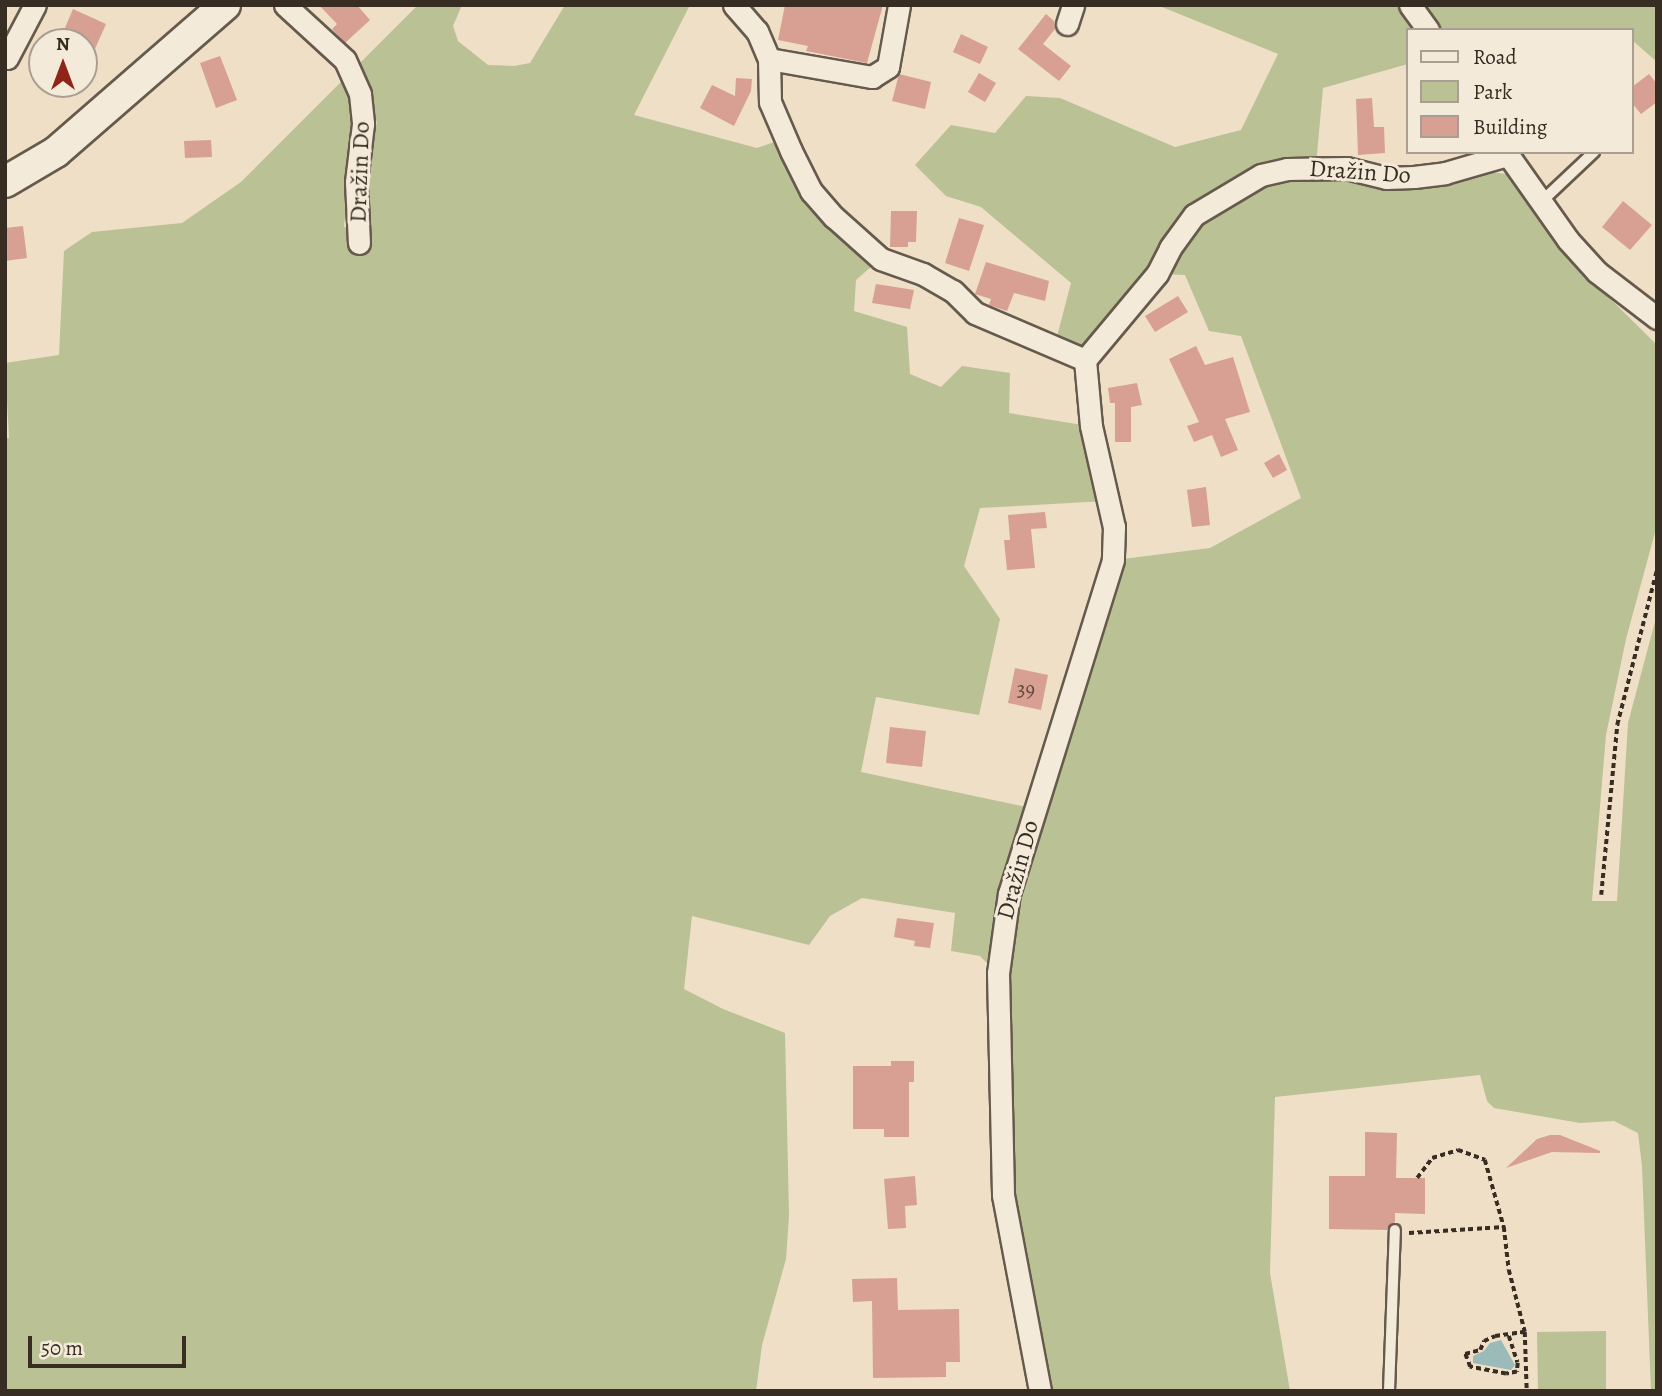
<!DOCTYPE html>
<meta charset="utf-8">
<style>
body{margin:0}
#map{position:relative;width:1662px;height:1396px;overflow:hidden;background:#eedfc6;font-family:Alegreya,serif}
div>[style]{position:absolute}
.green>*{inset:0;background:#bac194}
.water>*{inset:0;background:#9bbbbb}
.building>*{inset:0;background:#d7a093}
.path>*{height:3.5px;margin-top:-1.75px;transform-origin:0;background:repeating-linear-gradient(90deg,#382d23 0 5px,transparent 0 8.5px)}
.roads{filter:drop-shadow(2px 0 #665a4c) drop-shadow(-2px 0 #665a4c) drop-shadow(0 2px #665a4c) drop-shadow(0 -2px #665a4c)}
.lane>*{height:10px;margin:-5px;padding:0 5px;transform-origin:5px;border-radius:5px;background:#f4eada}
.street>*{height:21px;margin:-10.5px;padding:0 10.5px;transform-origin:10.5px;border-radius:10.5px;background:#f4eada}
.secondary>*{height:30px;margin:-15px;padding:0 15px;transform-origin:15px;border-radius:15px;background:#f4eada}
span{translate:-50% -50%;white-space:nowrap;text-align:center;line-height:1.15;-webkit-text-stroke:6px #f4eada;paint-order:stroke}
.number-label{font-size:21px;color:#604a3f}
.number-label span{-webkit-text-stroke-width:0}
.street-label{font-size:24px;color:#382d23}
.frame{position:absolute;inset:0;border:7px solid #382d23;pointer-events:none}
.legend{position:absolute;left:1406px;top:28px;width:228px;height:126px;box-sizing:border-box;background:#f4eada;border:2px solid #a99e91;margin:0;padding:9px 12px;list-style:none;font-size:21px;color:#382d23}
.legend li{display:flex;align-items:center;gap:14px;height:35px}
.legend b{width:35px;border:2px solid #a99e91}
.north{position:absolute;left:28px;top:28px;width:70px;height:70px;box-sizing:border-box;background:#f4eada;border:2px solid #a99e91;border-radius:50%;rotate:0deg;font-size:19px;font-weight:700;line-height:28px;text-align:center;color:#382d23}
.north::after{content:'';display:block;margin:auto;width:24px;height:32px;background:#8f2418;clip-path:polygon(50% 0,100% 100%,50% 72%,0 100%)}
.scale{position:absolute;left:28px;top:1336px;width:158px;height:32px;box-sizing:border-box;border:4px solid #382d23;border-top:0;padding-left:9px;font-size:21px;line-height:24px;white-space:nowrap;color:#382d23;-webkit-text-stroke:5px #f4eada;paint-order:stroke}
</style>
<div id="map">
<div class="green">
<div style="clip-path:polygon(418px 5px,462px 5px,453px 26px,458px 41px,488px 65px,514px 66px,530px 63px,565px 5px,690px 5px,634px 115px,757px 148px,783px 139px,872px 266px,856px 280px,854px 311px,907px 327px,910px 374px,941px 387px,962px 366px,1010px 373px,1009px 413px,1089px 426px,1106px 501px,980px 508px,964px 566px,1000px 619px,979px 715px,876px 697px,861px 772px,1031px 808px,995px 971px,980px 956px,951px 951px,955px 913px,862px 898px,830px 916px,809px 945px,692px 916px,684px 989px,723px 1009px,785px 1033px,789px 1216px,786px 1259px,762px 1345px,756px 1391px,5px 1391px,5px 438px,9px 438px,5px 363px,59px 355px,64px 251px,92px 232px,182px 223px,241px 182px,342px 81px,350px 103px,353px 127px,344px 227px,368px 226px,365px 211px,371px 139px,377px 123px,359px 64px)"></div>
<div style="clip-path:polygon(1157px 5px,1396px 5px,1415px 30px,1408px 30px,1408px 64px,1323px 88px,1316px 165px,1226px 192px,1084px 358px,1055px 344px,1071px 283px,981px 207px,946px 196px,915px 165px,951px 125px,995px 133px,1026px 96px,1060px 98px,1175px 147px,1241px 130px,1278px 54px)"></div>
<div style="clip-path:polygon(1418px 5px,1657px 5px,1657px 62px,1632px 40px,1632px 30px,1446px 30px,1436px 26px)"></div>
<div style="clip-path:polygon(1483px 171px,1514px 175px,1574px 263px,1657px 345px,1657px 525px,1626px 639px,1606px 735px,1592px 901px,1617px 901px,1628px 723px,1657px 614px,1657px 1391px,1651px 1391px,1642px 1166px,1638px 1133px,1614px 1121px,1580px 1123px,1494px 1108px,1487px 1101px,1480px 1075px,1275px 1097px,1270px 1273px,1290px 1391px,1050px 1391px,1004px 1164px,1009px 917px,1068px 725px,1075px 721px,1079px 711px,1081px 686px,1115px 560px,1210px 548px,1301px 498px,1241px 336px,1209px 331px,1185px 275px,1160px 274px,1196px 216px,1262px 178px)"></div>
<div style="clip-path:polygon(1606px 1331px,1606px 1391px,1538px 1391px,1537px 1332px)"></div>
</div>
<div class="water">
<div style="clip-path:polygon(1501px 1340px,1515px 1365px,1511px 1370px,1473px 1363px,1473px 1356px,1484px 1351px,1490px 1343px)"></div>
</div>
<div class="building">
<div style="clip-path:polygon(319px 5px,357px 5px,370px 20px,345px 43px,332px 29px,337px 24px)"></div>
<div style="clip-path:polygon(785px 5px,883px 5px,867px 63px,806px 51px,808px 46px,778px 40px)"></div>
<div style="clip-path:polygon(73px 9px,106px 24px,94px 51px,84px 47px,84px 42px,59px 42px)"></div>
<div style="clip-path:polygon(1046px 14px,1054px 21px,1055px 29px,1043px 44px,1071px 66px,1059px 81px,1018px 49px)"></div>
<div style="clip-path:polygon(961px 34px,988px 47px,980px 64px,953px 52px)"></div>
<div style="clip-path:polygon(220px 56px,237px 100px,216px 108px,200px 63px)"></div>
<div style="clip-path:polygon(979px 73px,996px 83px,985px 102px,968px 92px)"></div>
<div style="clip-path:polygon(899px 74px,931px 82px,925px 109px,892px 101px)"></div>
<div style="clip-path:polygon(1649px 74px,1657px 84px,1657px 102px,1641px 114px,1632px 103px,1632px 87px)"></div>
<div style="clip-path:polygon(736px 78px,752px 79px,751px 91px,734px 126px,700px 108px,712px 85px,735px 96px)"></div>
<div style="clip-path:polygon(1372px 98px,1374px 127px,1384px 127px,1385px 153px,1358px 155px,1356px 99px)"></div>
<div style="clip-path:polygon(211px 140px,212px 157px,185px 158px,184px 141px)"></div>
<div style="clip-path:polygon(1623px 201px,1652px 225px,1630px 250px,1602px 227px)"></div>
<div style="clip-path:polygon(891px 211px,917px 211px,916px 242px,908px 242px,908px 247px,890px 247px)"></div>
<div style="clip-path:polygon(959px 218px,984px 225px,969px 271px,945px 263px)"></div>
<div style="clip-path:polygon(23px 226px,27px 258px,5px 261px,5px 228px)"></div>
<div style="clip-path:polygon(986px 262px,1049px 281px,1045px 301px,1014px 293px,1007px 311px,989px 305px,991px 299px,975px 294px)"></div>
<div style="clip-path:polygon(876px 284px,914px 290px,910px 309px,872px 303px)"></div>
<div style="clip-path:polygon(1178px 296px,1188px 312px,1155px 332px,1145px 316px)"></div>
<div style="clip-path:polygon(1196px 346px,1205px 365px,1233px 357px,1250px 412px,1225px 419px,1238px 450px,1221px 457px,1212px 435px,1194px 442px,1187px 426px,1199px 422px,1169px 359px)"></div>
<div style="clip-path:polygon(1137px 383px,1142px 405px,1131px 407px,1131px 442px,1115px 442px,1115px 403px,1110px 403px,1108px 388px)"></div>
<div style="clip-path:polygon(1279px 454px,1287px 470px,1273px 478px,1264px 463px)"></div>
<div style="clip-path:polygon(1206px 487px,1210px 525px,1192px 527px,1187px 490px)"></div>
<div style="clip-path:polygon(1045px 512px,1047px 528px,1031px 529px,1035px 568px,1007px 570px,1004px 540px,1010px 540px,1008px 515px)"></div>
<div style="clip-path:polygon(1015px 668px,1048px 675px,1041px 710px,1008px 703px)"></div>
<div style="clip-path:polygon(890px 727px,926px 731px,922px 767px,886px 763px)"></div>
<div style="clip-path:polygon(897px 918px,934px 923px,930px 948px,914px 946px,915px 941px,894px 937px)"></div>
<div style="clip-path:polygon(891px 1061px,914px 1061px,914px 1082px,909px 1082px,909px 1137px,884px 1137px,884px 1129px,853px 1129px,853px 1066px,891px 1066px)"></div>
<div style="clip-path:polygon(1365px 1132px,1397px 1133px,1396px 1178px,1425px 1178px,1425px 1214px,1395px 1213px,1395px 1222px,1387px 1230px,1329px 1229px,1329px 1176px,1365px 1176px)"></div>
<div style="clip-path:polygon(1550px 1135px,1560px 1135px,1600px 1151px,1600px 1153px,1552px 1152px,1506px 1168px,1537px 1139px)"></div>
<div style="clip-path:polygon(915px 1176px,917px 1205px,905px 1206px,906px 1228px,888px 1229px,884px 1179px)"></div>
<div style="clip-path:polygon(897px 1278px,898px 1310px,959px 1309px,960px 1362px,946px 1362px,946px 1377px,873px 1378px,872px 1301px,853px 1302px,852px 1279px)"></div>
</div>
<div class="path">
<div style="left:1601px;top:895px;width:171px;rotate:-84.6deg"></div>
<div style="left:1617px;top:725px;width:161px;rotate:-75.6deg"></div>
<div style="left:1417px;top:1178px;width:25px;rotate:-53deg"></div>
<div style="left:1432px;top:1158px;width:27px;rotate:-17deg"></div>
<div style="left:1458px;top:1150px;width:29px;rotate:20deg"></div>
<div style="left:1485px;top:1160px;width:70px;rotate:74.2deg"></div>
<div style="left:1504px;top:1227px;width:43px;rotate:83.4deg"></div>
<div style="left:1509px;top:1270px;width:64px;rotate:75.5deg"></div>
<div style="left:1525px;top:1332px;width:59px;rotate:88.1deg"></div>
<div style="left:1409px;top:1233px;width:95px;rotate:-3.6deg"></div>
<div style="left:1509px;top:1336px;width:28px;rotate:72deg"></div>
<div style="left:1518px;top:1363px;width:9px;rotate:96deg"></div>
<div style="left:1517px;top:1372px;width:11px;rotate:170deg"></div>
<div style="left:1506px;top:1374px;width:37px;rotate:-169deg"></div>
<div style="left:1470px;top:1367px;width:14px;rotate:-111deg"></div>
<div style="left:1465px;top:1354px;width:16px;rotate:-15deg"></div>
<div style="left:1480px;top:1350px;width:10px;rotate:-66deg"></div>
<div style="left:1484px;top:1341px;width:12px;rotate:-24deg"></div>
<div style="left:1495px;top:1336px;width:30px;rotate:-8deg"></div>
</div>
<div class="roads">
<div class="lane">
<div style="left:1541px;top:202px;width:73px;rotate:-43.3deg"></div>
<div style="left:1389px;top:1391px;width:161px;rotate:-87.9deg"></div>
</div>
<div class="street">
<div style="left:285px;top:5px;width:81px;rotate:42.5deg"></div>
<div style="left:345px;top:60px;width:37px;rotate:66deg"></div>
<div style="left:360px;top:94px;width:30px;rotate:84deg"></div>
<div style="left:363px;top:124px;width:58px;rotate:96.9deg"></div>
<div style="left:356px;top:182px;width:61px;rotate:87.2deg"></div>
<div style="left:734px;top:5px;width:35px;rotate:49deg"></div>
<div style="left:757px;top:31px;width:30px;rotate:67deg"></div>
<div style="left:769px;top:59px;width:43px;rotate:88.7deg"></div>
<div style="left:770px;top:102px;width:53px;rotate:66.8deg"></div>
<div style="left:791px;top:151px;width:45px;rotate:63.4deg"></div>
<div style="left:811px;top:191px;width:35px;rotate:49deg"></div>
<div style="left:834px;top:217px;width:63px;rotate:41.8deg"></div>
<div style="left:881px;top:259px;width:45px;rotate:19.7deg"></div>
<div style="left:923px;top:274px;width:34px;rotate:30deg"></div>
<div style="left:953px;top:291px;width:31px;rotate:45deg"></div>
<div style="left:975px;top:313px;width:120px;rotate:23.1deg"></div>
<div style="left:1085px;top:360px;width:66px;rotate:84.8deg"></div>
<div style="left:1091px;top:426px;width:104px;rotate:77.2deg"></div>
<div style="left:1114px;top:527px;width:33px;rotate:92deg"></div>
<div style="left:1113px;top:560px;width:349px;rotate:107.3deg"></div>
<div style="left:1009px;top:893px;width:81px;rotate:97.8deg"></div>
<div style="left:998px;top:973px;width:222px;rotate:88.7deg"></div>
<div style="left:1003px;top:1195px;width:199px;rotate:79.3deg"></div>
<div style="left:1410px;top:5px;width:31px;rotate:54deg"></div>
<div style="left:1067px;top:24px;width:20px;rotate:-72deg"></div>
<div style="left:7px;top:58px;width:60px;rotate:-62.2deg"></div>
<div style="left:769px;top:59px;width:105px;rotate:9.9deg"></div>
<div style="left:872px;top:77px;width:19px;rotate:-32deg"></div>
<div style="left:888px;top:67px;width:63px;rotate:-79.9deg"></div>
<div style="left:1506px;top:152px;width:108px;rotate:54.8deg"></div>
<div style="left:1568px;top:240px;width:43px;rotate:47.8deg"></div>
<div style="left:1597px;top:272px;width:76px;rotate:37.5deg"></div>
<div style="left:1085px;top:360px;width:112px;rotate:-50.1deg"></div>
<div style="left:1157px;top:274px;width:29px;rotate:-63deg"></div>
<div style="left:1170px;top:248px;width:41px;rotate:-54deg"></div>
<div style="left:1194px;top:215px;width:78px;rotate:-30.8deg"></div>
<div style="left:1261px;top:175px;width:27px;rotate:-13deg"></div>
<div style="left:1287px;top:169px;width:59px;rotate:-1deg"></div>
<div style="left:1346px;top:168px;width:41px;rotate:14deg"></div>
<div style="left:1386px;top:178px;width:28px;rotate:-2deg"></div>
<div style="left:1414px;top:177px;width:31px;rotate:-7deg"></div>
<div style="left:1445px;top:173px;width:65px;rotate:-16.2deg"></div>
</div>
<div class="secondary">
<div style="left:5px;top:182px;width:59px;rotate:-30.5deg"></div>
<div style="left:56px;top:152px;width:224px;rotate:-41deg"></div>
</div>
</div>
<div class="number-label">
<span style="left:1026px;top:689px">39</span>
</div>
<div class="street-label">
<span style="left:360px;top:172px;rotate:-88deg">Dražin Do</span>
<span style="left:1360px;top:172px;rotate:4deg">Dražin Do</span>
<span style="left:1018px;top:870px;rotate:-75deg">Dražin Do</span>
</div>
<div class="frame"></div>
<ul class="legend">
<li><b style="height:9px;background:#f4eada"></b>Road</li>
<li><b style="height:19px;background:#bac194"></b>Park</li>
<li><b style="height:19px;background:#d7a093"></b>Building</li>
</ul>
<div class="north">N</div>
<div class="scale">50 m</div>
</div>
